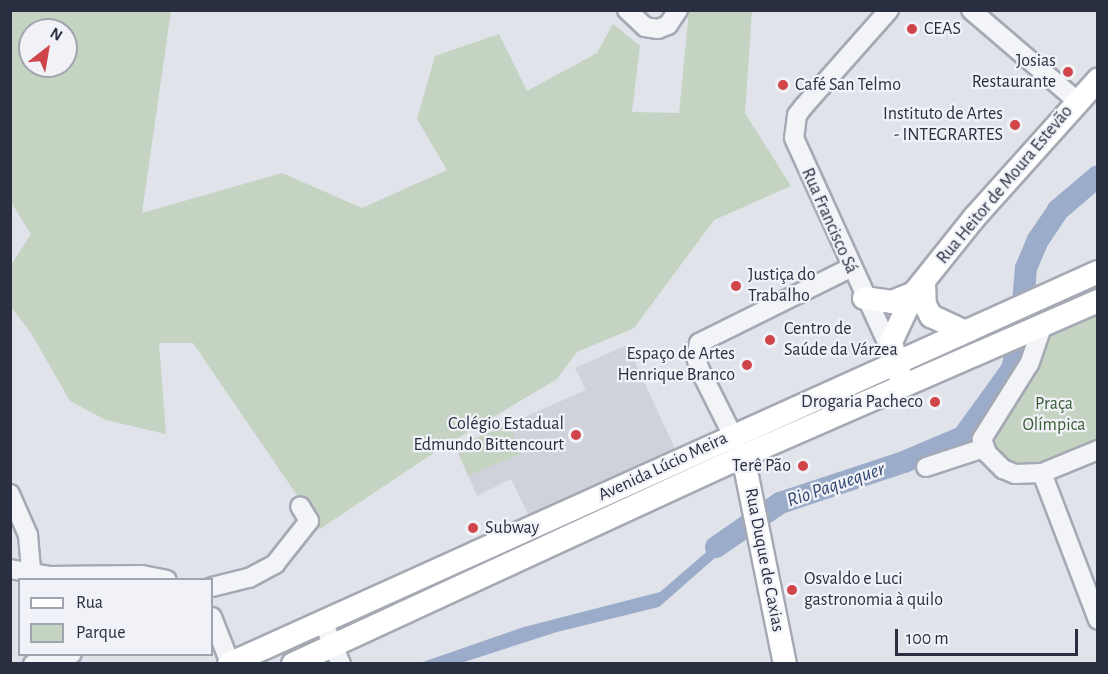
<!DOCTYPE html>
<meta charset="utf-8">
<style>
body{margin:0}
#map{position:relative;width:1108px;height:674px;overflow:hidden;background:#e0e3e9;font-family:"Alegreya Sans",sans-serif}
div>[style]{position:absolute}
.built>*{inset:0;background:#cfd2db}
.green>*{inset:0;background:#c4d3c2}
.water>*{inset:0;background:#9bacca}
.river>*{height:22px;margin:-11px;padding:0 11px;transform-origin:11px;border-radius:11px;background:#9bacca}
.roads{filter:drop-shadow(2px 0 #a5a9b3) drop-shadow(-2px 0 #a5a9b3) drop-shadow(0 2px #a5a9b3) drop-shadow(0 -2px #a5a9b3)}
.minor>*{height:18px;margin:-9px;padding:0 9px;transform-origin:9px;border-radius:9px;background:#f3f4f8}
.major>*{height:22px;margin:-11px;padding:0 11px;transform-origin:11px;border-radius:11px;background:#fff}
.dots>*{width:16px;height:16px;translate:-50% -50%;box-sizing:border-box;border:3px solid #f0f2f7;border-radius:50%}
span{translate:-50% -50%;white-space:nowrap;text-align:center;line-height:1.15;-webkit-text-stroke:4.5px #f0f2f7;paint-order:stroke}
.poi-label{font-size:18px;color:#292f41}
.left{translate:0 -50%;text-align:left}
.right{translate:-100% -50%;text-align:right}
.street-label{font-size:18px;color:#292f41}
.park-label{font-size:18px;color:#395d36}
.water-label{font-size:20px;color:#334975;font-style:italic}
.frame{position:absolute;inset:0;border:12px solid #292f41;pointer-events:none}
.legend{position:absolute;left:18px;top:578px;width:195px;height:78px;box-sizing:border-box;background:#f0f2f7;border:2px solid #a0a4ae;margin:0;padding:8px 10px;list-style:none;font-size:18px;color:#292f41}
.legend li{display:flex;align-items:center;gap:12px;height:30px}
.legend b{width:30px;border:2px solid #a0a4ae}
.north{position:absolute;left:18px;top:18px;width:60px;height:60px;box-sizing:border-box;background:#f0f2f7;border:2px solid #a0a4ae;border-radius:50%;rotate:31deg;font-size:16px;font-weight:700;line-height:24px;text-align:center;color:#292f41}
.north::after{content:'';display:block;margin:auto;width:21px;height:27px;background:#cf454a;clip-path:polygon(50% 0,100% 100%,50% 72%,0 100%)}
.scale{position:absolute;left:895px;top:629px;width:183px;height:27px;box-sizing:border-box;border:3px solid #292f41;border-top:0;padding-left:8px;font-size:18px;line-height:21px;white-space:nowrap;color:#292f41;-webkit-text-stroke:4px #f0f2f7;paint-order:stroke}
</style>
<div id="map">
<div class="built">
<div style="clip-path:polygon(627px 345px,677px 453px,531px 520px,511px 479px,477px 496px,456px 447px,586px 390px,575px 368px)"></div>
</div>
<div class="green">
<div style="clip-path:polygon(evenodd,11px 11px,171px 11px,142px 213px,282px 173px,362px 208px,447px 170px,417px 119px,435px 56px,499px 34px,527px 91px,597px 53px,613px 24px,640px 46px,632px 112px,679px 113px,689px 11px,752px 11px,745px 113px,791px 186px,714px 220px,634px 328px,577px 352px,557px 379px,438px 450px,320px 529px,193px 343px,159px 343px,166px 434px,106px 420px,70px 401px,31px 333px,11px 307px,11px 265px,31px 234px,11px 202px,11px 11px,30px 30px,66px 30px,66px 66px,30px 66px,30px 30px)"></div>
<div style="clip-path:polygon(1097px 308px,1097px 445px,1040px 471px,1009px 469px,987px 446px,1055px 329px)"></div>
<div style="clip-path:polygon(509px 424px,522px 453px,468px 476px,456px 447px)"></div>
</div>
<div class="water">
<div style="clip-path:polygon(739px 524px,741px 535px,659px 607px,557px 632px,461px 663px,420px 663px,524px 627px,660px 592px)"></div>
</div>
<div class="river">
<div style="left:716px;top:547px;width:78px;rotate:-34.5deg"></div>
<div style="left:780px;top:503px;width:131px;rotate:-18.3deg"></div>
<div style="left:904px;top:462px;width:64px;rotate:-23deg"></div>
<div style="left:963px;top:437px;width:84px;rotate:-54.2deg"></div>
<div style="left:1012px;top:369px;width:32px;rotate:-76deg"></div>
<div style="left:1020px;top:338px;width:70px;rotate:-85.1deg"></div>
<div style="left:1026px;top:268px;width:30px;rotate:-67deg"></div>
<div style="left:1038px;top:240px;width:36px;rotate:-56deg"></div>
<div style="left:1058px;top:210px;width:52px;rotate:-40.4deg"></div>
</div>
<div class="roads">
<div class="minor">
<div style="left:627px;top:10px;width:25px;rotate:43deg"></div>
<div style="left:645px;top:27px;width:13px;rotate:9deg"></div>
<div style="left:658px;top:29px;width:11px;rotate:-22deg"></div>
<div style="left:668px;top:25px;width:18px;rotate:-56deg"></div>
<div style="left:889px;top:10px;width:128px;rotate:131.5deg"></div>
<div style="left:804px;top:106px;width:11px;rotate:128deg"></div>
<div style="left:797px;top:115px;width:23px;rotate:97deg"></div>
<div style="left:794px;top:138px;width:234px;rotate:65.5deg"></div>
<div style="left:971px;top:10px;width:140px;rotate:40.6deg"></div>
<div style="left:1042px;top:327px;width:39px;rotate:109deg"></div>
<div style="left:1029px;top:364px;width:89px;rotate:122.1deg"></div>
<div style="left:982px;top:439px;width:15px;rotate:70deg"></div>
<div style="left:987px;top:453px;width:23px;rotate:45deg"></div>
<div style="left:1003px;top:469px;width:13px;rotate:23deg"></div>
<div style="left:1015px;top:474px;width:27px;rotate:-2deg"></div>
<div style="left:1042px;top:473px;width:157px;rotate:69.1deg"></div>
<div style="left:732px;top:434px;width:74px;rotate:-116.6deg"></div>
<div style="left:699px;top:368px;width:11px;rotate:-105deg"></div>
<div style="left:696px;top:357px;width:14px;rotate:-78deg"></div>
<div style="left:699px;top:343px;width:169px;rotate:-26.4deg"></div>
<div style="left:926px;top:467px;width:61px;rotate:-18.1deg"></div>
<div style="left:1042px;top:473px;width:61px;rotate:-22.3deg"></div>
<div style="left:10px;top:494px;width:45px;rotate:66.3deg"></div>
<div style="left:28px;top:535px;width:37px;rotate:85deg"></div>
<div style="left:10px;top:569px;width:41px;rotate:9.9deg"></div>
<div style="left:50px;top:576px;width:92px;rotate:-0.6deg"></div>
<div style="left:142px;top:575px;width:25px;rotate:11deg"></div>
<div style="left:212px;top:587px;width:38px;rotate:-14deg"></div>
<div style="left:249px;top:578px;width:30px;rotate:-28deg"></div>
<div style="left:275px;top:564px;width:55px;rotate:-51.7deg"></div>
<div style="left:309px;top:521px;width:17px;rotate:-121deg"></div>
<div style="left:212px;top:617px;width:49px;rotate:68.6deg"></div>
<div style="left:323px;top:622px;width:46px;rotate:66.8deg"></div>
<div style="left:33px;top:664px;width:40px;rotate:-14.4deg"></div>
</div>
<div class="major">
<div style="left:924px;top:282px;width:23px;rotate:88deg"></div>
<div style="left:925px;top:305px;width:13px;rotate:61deg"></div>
<div style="left:931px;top:316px;width:35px;rotate:25deg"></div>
<div style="left:864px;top:298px;width:28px;rotate:8deg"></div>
<div style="left:892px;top:302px;width:24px;rotate:-22deg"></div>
<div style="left:900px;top:376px;width:35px;rotate:-105deg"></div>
<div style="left:891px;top:342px;width:54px;rotate:-64.9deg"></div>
<div style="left:914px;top:293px;width:96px;rotate:-51.3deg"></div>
<div style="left:974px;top:218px;width:186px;rotate:-48.1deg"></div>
<div style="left:743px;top:456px;width:212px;rotate:78.6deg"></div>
<div style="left:229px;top:664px;width:953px;rotate:-24.28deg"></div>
<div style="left:293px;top:664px;width:496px;rotate:-24.8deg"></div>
<div style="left:743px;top:456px;width:387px;rotate:-23.6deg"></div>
</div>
</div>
<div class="dots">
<div style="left:912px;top:29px;background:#cf454a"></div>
<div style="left:1068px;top:72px;background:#cf454a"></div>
<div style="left:783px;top:85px;background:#cf454a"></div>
<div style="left:1015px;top:125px;background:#cf454a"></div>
<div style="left:736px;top:286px;background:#cf454a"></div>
<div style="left:770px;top:340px;background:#cf454a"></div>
<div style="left:747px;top:365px;background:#cf454a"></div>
<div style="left:935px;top:402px;background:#cf454a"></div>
<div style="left:576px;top:435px;background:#cf454a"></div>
<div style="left:803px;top:466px;background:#cf454a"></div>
<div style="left:473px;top:528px;background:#cf454a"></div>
<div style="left:792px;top:590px;background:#cf454a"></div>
</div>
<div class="poi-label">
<span class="left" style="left:924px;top:29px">CEAS</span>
<span class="right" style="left:1056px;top:72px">Josias<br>Restaurante</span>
<span class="left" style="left:795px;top:85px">Café San Telmo</span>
<span class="right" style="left:1003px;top:125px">Instituto de Artes<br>- INTEGRARTES</span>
<span class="left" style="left:748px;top:286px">Justiça do<br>Trabalho</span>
<span class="left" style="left:784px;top:340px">Centro de<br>Saúde da Várzea</span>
<span class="right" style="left:735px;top:365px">Espaço de Artes<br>Henrique Branco</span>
<span class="right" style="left:923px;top:402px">Drogaria Pacheco</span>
<span class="right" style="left:564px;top:435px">Colégio Estadual<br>Edmundo Bittencourt</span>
<span class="right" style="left:791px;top:466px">Terê Pão</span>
<span class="left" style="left:485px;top:528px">Subway</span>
<span class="left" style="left:804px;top:590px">Osvaldo e Luci<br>gastronomia à quilo</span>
</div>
<div class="street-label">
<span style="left:1005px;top:185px;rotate:-50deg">Rua Heitor de Moura Estevão</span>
<span style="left:829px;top:221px;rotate:66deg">Rua Francisco Sá</span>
<span style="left:663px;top:467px;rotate:-25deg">Avenida Lúcio Meira</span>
<span style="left:764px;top:560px;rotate:79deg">Rua Duque de Caxias</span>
</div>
<div class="park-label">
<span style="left:1054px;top:415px">Praça<br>Olímpica</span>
</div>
<div class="water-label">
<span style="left:836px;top:485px;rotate:-19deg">Rio Paquequer</span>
</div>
<div class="frame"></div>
<ul class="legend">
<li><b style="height:8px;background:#fff"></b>Rua</li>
<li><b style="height:16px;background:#c4d3c2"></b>Parque</li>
</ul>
<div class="north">N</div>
<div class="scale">100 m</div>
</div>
